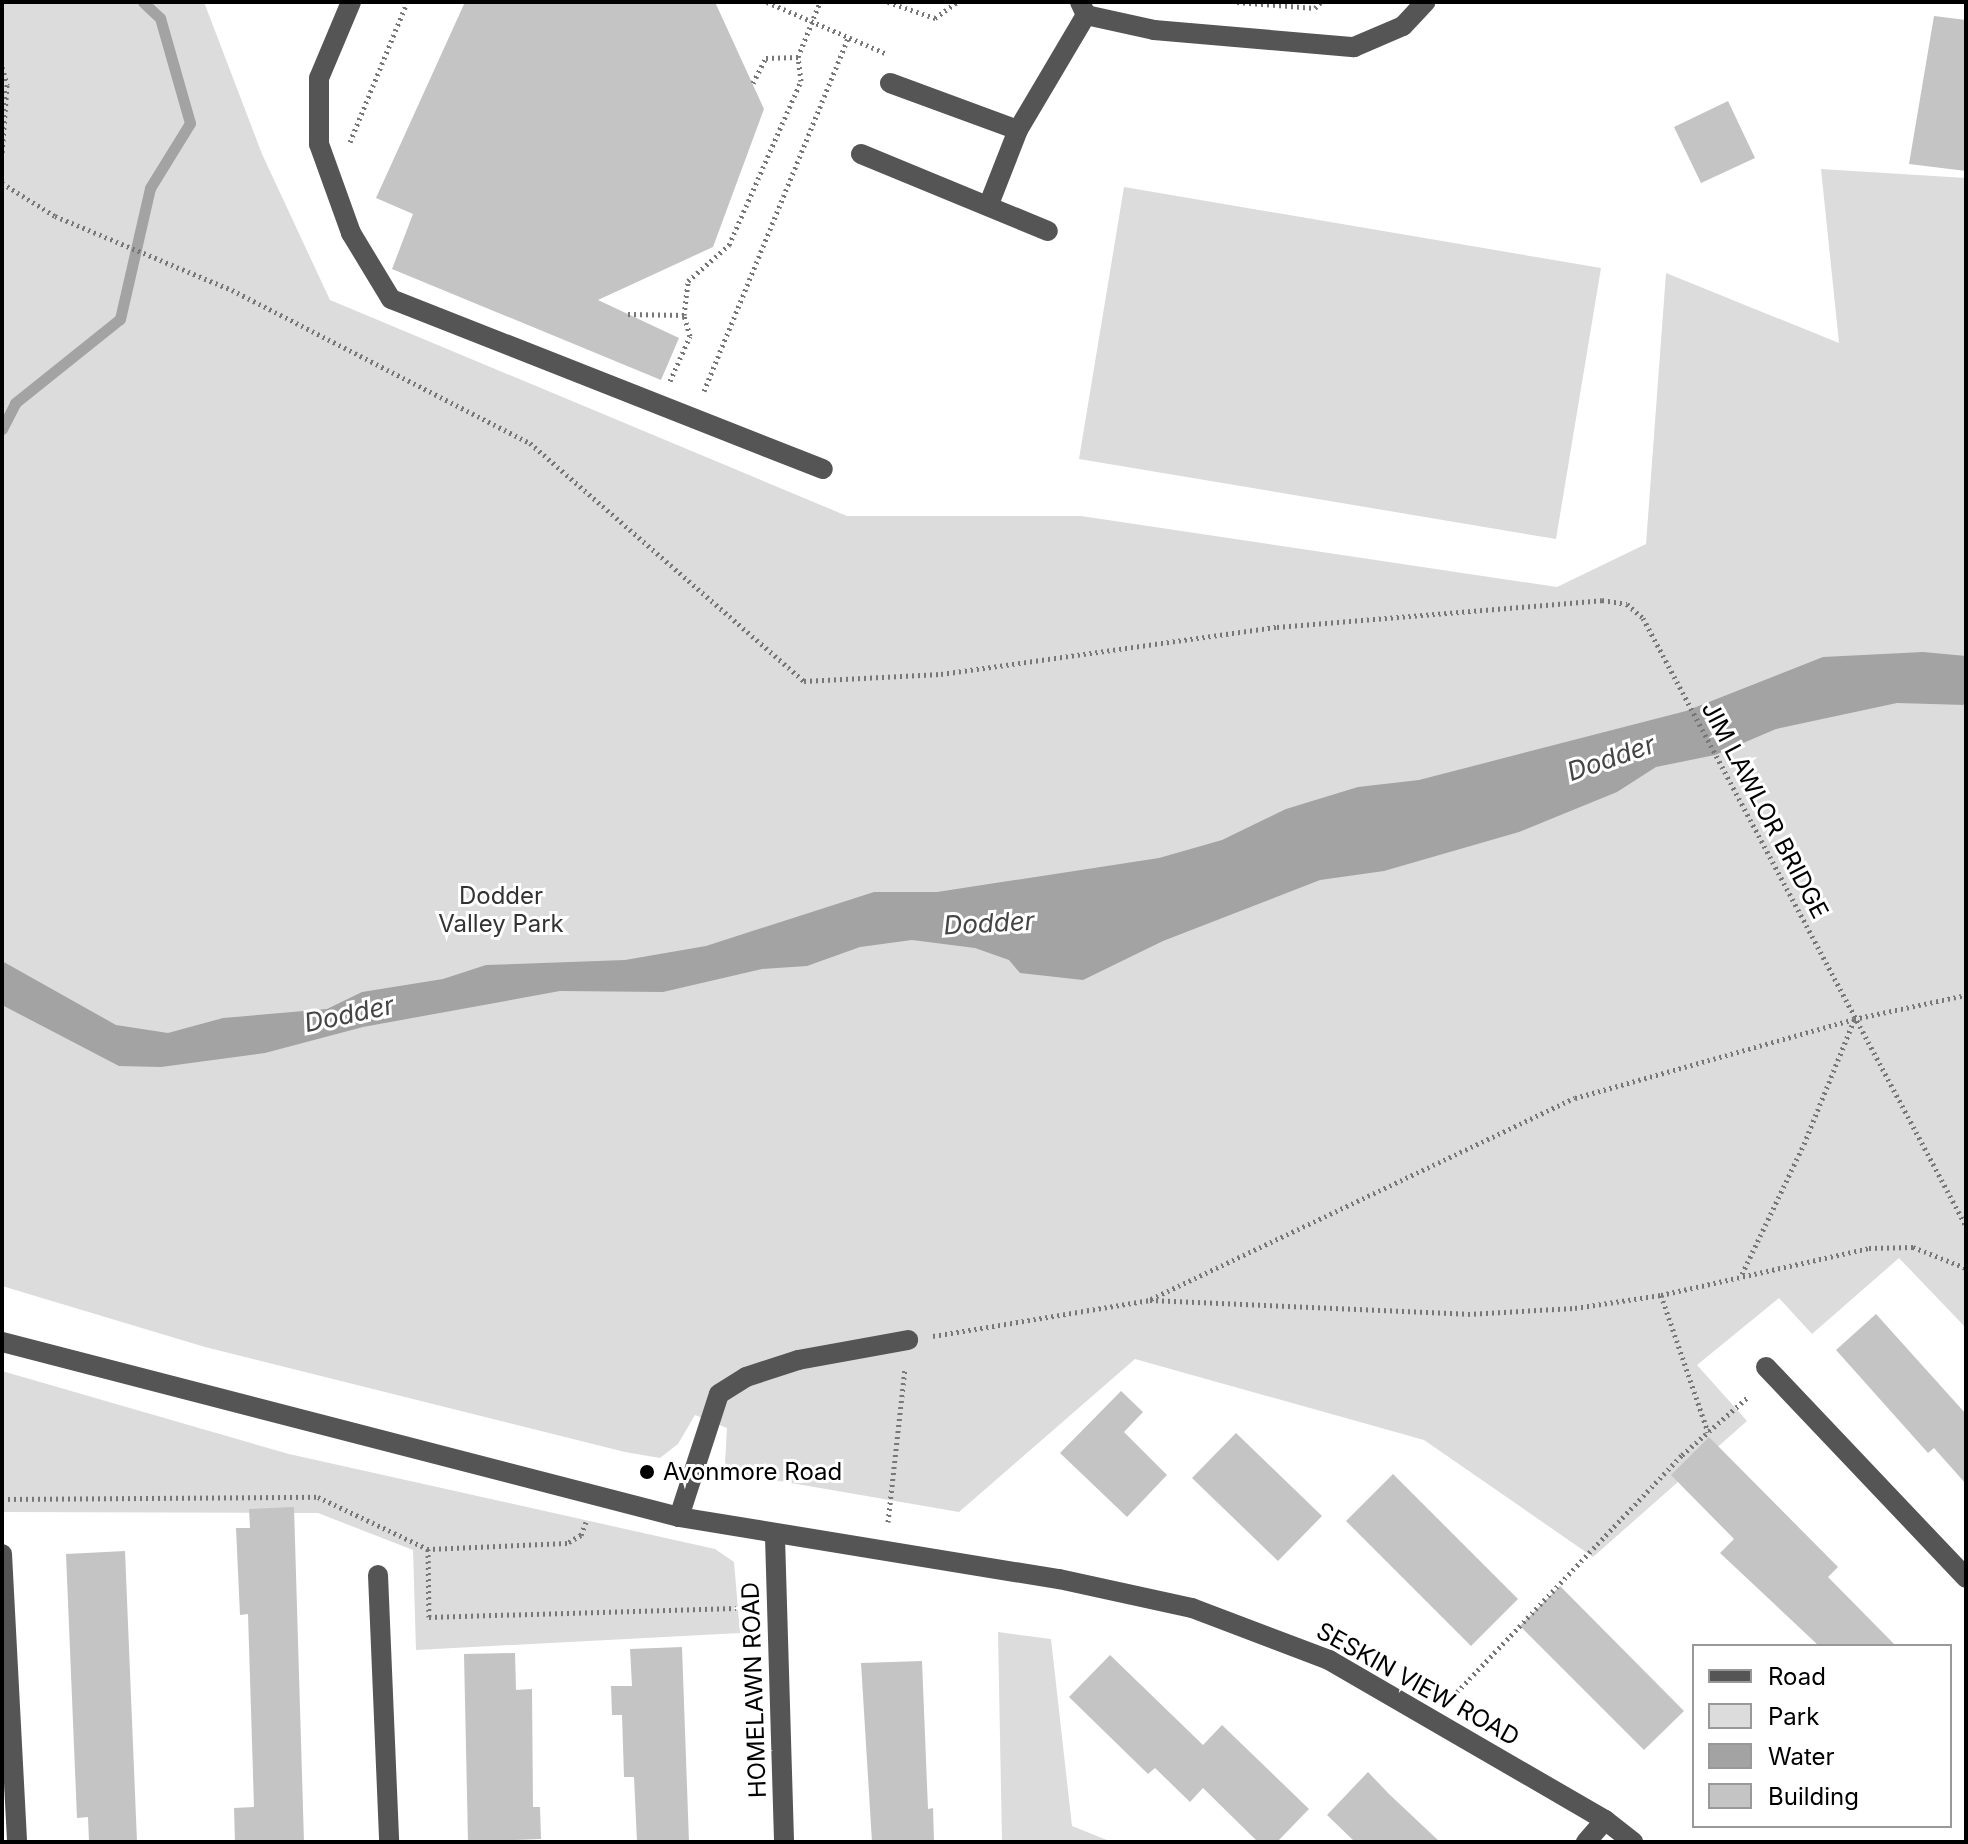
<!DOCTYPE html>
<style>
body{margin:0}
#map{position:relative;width:1968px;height:1844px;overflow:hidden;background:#fff;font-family:Inter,sans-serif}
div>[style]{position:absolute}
.green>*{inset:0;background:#dcdcdc}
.water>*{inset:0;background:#a3a3a3}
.stream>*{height:11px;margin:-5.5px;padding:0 5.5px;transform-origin:5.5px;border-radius:5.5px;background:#a3a3a3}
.building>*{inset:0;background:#c4c4c4}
.path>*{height:5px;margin-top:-2.5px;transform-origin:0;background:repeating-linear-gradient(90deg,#777 0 2px,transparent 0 6px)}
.minor>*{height:20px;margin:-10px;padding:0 10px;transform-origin:10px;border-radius:10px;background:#555}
.dots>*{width:22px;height:22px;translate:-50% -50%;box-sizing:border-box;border:4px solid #fff;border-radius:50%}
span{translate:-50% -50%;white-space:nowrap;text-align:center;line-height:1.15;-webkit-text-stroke:6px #fff;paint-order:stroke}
.street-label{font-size:24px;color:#000}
.park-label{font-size:24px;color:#333}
.poi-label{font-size:24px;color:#000}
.left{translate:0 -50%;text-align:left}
.water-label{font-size:26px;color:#444;font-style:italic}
.frame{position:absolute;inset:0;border:4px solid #000;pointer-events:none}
.legend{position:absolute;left:1692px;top:1644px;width:260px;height:184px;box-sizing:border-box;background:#fff;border:2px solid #999;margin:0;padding:10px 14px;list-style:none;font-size:24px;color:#000}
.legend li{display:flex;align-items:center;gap:16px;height:40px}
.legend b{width:40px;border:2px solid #999}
</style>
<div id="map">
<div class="green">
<div style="clip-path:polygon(2px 2px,204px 2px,262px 154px,330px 300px,847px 516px,1081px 516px,1557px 587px,1646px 544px,1666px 273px,1839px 343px,1821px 169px,1966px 178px,1966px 1328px,1899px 1258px,1812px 1334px,1779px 1298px,1697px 1365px,1747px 1421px,1593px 1557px,1424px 1440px,1135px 1359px,959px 1512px,739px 1474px,725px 1463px,727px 1428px,695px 1415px,678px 1444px,660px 1458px,625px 1452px,205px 1347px,2px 1286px)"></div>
<div style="clip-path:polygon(1124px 187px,1601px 268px,1556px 539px,1079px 459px)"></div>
<div style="clip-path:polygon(2px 1371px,289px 1454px,715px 1549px,734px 1562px,740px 1633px,416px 1650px,413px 1550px,318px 1513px,2px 1512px)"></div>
<div style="clip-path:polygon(998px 1632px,1051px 1639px,1072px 1826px,1112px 1842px,1002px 1842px)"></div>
</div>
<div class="water">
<div style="clip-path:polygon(1923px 652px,1966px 656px,1966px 705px,1897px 703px,1776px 729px,1715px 755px,1656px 767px,1617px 792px,1519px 832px,1384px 871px,1320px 880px,1163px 941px,1083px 980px,1020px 973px,1009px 960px,975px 948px,912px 940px,860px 947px,807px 966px,762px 969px,663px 992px,560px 991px,363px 1027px,265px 1053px,161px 1067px,119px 1066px,2px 1005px,2px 961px,116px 1025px,168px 1033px,223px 1018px,327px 1009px,362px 992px,443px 979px,486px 965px,625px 960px,706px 946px,874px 892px,937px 892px,1159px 858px,1222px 840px,1286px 809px,1358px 787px,1419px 780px,1686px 711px,1823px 657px)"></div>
</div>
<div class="stream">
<div style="left:2px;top:429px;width:29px;rotate:-63deg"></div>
<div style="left:15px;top:403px;width:134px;rotate:-38.7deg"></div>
<div style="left:120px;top:319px;width:134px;rotate:-77.1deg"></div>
<div style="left:150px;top:188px;width:76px;rotate:-58.4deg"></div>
<div style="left:190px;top:123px;width:109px;rotate:-105.9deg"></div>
<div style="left:160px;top:18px;width:23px;rotate:-137deg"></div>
</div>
<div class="building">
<div style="clip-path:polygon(465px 2px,715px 2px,764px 109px,713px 247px,598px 300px,679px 338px,661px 380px,392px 269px,413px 214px,376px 198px)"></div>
<div style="clip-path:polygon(1934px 16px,1966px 20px,1966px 171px,1909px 164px)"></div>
<div style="clip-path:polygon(1728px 101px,1755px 158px,1701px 183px,1674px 127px)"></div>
<div style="clip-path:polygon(1876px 1314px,1966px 1414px,1966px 1484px,1934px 1448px,1928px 1453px,1836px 1350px)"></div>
<div style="clip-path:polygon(1121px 1391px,1143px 1412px,1124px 1432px,1167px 1475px,1127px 1517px,1060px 1453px)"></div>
<div style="clip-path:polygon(1236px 1433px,1322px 1516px,1278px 1561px,1192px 1478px)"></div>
<div style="clip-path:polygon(1709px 1437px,1838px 1567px,1828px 1577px,1896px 1646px,1819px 1646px,1720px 1553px,1734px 1539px,1671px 1475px)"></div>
<div style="clip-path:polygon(1393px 1474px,1518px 1599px,1471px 1646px,1346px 1521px)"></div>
<div style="clip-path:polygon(294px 1507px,304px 1842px,235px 1842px,234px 1808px,254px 1807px,248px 1614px,240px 1615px,236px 1528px,250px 1528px,249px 1509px)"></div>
<div style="clip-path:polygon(125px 1551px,137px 1842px,89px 1842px,88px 1817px,77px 1818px,66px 1554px)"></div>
<div style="clip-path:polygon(1560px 1586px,1684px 1711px,1644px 1750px,1520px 1626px)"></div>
<div style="clip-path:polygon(682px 1647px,689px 1842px,637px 1842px,634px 1777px,624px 1777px,622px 1715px,612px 1715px,611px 1686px,632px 1686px,630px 1649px)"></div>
<div style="clip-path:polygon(515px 1653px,516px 1690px,532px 1689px,533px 1807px,540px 1807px,541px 1839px,468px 1842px,464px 1654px)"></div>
<div style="clip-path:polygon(1110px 1655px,1203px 1745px,1222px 1725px,1309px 1809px,1277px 1842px,1258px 1842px,1203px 1788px,1190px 1802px,1155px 1768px,1148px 1774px,1069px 1697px)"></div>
<div style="clip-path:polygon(922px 1661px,928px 1809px,933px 1808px,934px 1842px,872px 1842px,861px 1663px)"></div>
<div style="clip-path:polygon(1368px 1772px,1389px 1794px,1440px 1842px,1355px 1842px,1327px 1815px)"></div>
</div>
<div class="path">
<div style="left:767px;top:2px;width:131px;rotate:23.4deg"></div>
<div style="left:888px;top:2px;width:50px;rotate:18.8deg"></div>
<div style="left:935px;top:18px;width:27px;rotate:-36deg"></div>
<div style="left:1237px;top:2px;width:78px;rotate:4.4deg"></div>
<div style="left:1315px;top:8px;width:8px;rotate:-45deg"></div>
<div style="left:2px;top:67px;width:19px;rotate:74deg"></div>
<div style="left:7px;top:85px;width:70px;rotate:94.1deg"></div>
<div style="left:753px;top:83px;width:28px;rotate:-63deg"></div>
<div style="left:766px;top:58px;width:32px;rotate:-2deg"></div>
<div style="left:798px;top:57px;width:59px;rotate:-68.2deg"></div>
<div style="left:350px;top:142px;width:151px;rotate:-67.8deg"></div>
<div style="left:2px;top:183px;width:62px;rotate:31.9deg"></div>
<div style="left:55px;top:216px;width:192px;rotate:22.7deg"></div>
<div style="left:232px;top:290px;width:335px;rotate:27.2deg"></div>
<div style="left:530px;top:443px;width:363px;rotate:41deg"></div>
<div style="left:804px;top:681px;width:137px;rotate:-2.9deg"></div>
<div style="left:941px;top:674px;width:339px;rotate:-8deg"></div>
<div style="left:1277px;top:627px;width:326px;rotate:-4.7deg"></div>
<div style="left:1602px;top:600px;width:25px;rotate:9deg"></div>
<div style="left:1627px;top:604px;width:21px;rotate:41deg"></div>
<div style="left:1643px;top:618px;width:688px;rotate:62.02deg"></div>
<div style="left:628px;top:314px;width:56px;rotate:1deg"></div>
<div style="left:684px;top:315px;width:34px;rotate:-83deg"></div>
<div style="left:688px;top:281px;width:55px;rotate:-41.3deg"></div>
<div style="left:729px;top:245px;width:179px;rotate:-66.3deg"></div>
<div style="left:801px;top:81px;width:24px;rotate:-97deg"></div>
<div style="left:670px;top:381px;width:49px;rotate:-66deg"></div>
<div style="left:690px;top:336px;width:22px;rotate:-106deg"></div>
<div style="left:704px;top:391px;width:381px;rotate:-67.8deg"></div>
<div style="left:1742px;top:1274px;width:144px;rotate:-64.5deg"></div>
<div style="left:1804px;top:1144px;width:134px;rotate:-68deg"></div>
<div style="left:1661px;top:1295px;width:145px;rotate:71.1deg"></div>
<div style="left:1151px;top:1299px;width:469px;rotate:-25.4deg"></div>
<div style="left:1575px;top:1098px;width:290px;rotate:-15.8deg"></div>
<div style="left:1854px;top:1019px;width:115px;rotate:-12.1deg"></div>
<div style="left:933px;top:1336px;width:220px;rotate:-9.4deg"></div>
<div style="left:1150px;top:1300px;width:318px;rotate:2.5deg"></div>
<div style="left:1468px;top:1314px;width:107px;rotate:-3.2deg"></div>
<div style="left:1575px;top:1308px;width:87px;rotate:-8.6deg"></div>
<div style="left:1661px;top:1295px;width:213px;rotate:-12.7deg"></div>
<div style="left:1869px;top:1248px;width:44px;rotate:-1.3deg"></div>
<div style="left:1913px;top:1247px;width:57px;rotate:21.6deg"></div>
<div style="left:2px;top:1499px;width:316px;rotate:-0.4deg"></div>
<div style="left:318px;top:1497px;width:122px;rotate:25.3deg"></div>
<div style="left:586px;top:1522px;width:14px;rotate:111deg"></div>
<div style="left:581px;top:1535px;width:16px;rotate:150deg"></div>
<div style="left:567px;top:1543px;width:139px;rotate:177.5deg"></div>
<div style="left:428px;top:1549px;width:68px;rotate:89.2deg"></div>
<div style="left:429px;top:1617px;width:307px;rotate:-1.7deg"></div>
<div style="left:888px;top:1522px;width:154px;rotate:-83.7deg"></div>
<div style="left:1457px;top:1692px;width:327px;rotate:-46.5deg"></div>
<div style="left:1682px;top:1455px;width:88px;rotate:-41.3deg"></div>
</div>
<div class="minor">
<div style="left:351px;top:2px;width:82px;rotate:112.8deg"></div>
<div style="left:319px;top:78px;width:66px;rotate:90deg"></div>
<div style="left:319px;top:144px;width:95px;rotate:70.2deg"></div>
<div style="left:351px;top:233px;width:77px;rotate:58.8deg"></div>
<div style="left:391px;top:299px;width:464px;rotate:21.5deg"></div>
<div style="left:1080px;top:2px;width:14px;rotate:65deg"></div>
<div style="left:1086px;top:15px;width:70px;rotate:12.4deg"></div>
<div style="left:1154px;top:30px;width:201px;rotate:4.9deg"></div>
<div style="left:1354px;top:47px;width:53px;rotate:-23.2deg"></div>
<div style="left:1403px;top:26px;width:33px;rotate:-47deg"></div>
<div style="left:890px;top:83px;width:136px;rotate:20.2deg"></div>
<div style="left:861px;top:154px;width:202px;rotate:22.4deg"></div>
<div style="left:989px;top:204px;width:79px;rotate:-68.6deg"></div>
<div style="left:1018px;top:130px;width:134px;rotate:-59.4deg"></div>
<div style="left:2px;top:1342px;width:699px;rotate:14.49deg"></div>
<div style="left:679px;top:1517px;width:385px;rotate:9.3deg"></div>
<div style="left:1059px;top:1579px;width:136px;rotate:12.3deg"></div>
<div style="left:1192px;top:1608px;width:147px;rotate:20.8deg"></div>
<div style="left:1329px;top:1660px;width:319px;rotate:30.1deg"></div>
<div style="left:1605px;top:1820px;width:36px;rotate:38deg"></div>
<div style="left:1766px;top:1367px;width:291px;rotate:46.5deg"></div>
<div style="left:679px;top:1517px;width:129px;rotate:-72deg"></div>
<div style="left:719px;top:1394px;width:32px;rotate:-32deg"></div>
<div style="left:746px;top:1377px;width:55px;rotate:-18.1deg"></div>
<div style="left:798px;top:1360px;width:112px;rotate:-10.3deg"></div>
<div style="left:775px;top:1537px;width:305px;rotate:88.3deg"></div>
<div style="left:2px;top:1554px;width:288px;rotate:87deg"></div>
<div style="left:378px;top:1575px;width:267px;rotate:87.6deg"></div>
<div style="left:1586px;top:1842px;width:29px;rotate:-49deg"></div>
</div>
<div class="dots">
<div style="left:647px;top:1472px;background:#000"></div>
</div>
<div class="street-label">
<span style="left:1765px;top:810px;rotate:62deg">JIM LAWLOR BRIDGE</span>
<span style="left:1418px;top:1684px;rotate:29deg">SESKIN VIEW ROAD</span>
<span style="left:754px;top:1690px;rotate:-92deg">HOMELAWN ROAD</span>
</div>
<div class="park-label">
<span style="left:501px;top:910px">Dodder<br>Valley Park</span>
</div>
<div class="poi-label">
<span class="left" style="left:663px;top:1472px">Avonmore Road</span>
</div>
<div class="water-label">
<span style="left:1611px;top:758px;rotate:-19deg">Dodder</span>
<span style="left:989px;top:923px;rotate:-3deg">Dodder</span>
<span style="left:349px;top:1014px;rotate:-12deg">Dodder</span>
</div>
<div class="frame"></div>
<ul class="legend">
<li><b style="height:10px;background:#555"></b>Road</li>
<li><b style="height:22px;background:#dcdcdc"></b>Park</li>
<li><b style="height:22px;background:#a3a3a3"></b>Water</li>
<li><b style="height:22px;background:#c4c4c4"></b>Building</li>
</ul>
</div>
